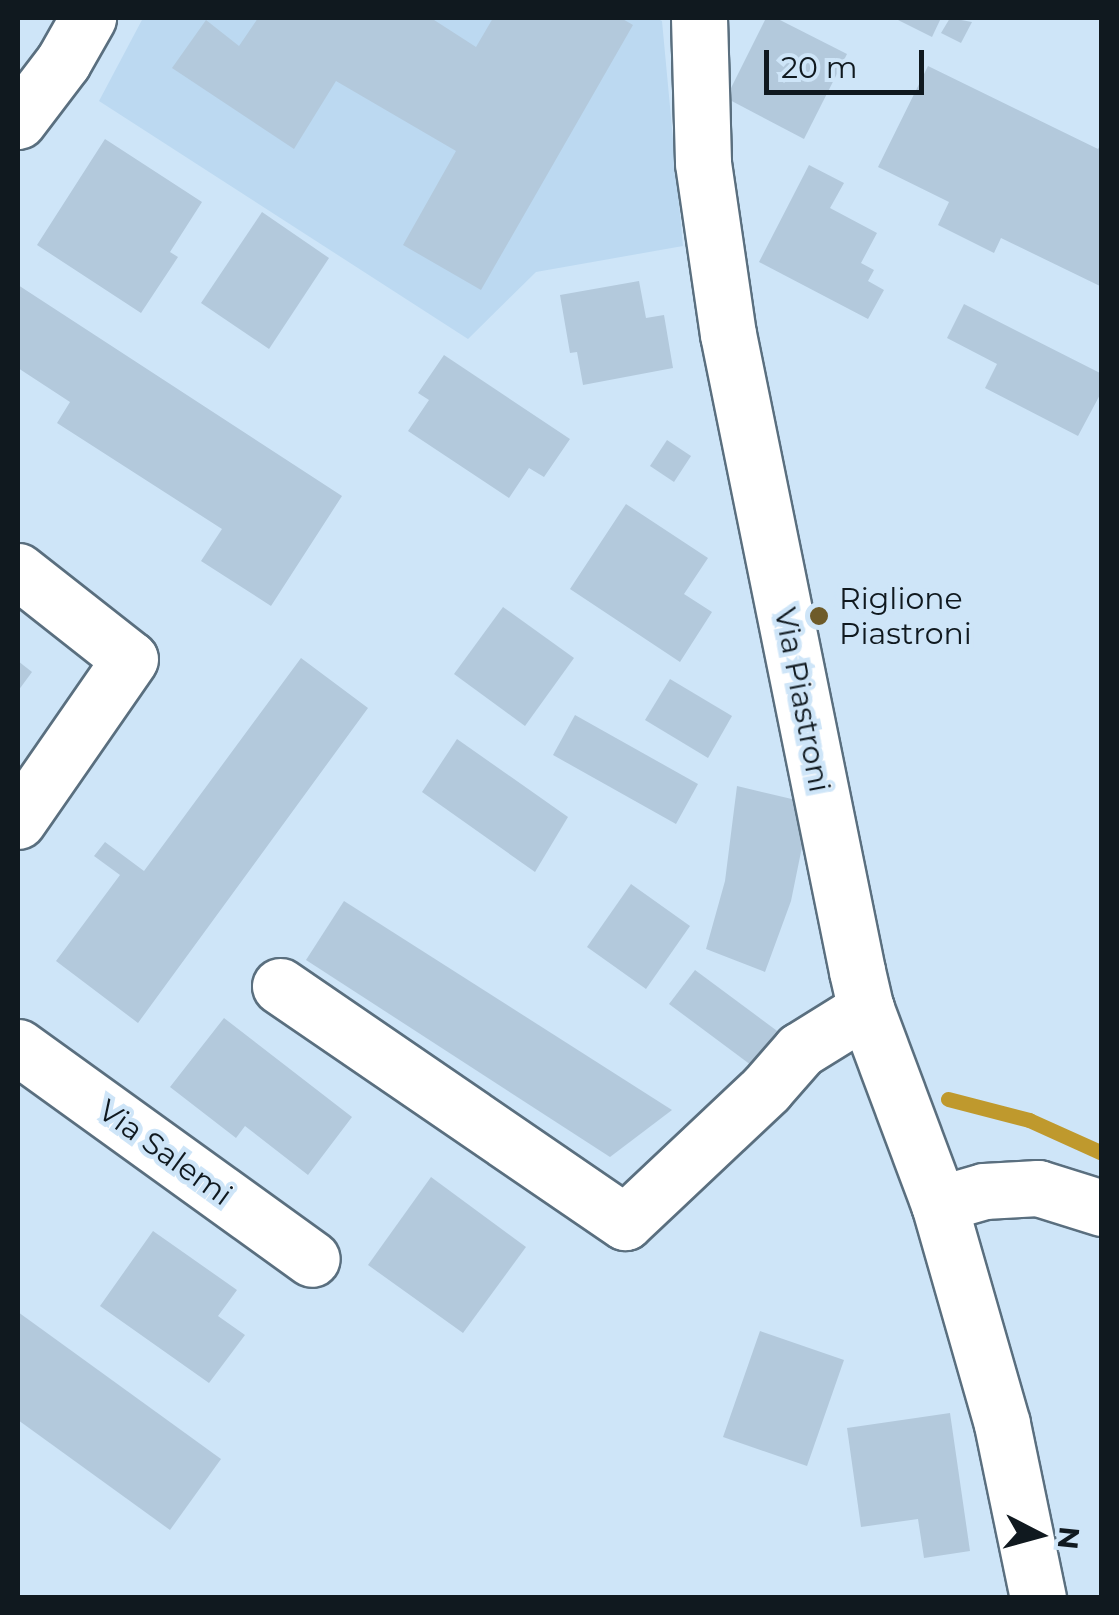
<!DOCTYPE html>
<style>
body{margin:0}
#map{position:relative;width:1119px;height:1615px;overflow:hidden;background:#cee5f8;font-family:Montserrat,sans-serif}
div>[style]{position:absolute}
.built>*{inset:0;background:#bcd9f1}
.stream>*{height:15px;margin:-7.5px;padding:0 7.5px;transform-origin:7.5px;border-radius:7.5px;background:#bf992d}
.building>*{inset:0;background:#b3c9dc}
.roads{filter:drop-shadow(2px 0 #5a6f7f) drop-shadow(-2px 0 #5a6f7f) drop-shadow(0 2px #5a6f7f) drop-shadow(0 -2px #5a6f7f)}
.minor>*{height:55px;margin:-27.5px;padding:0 27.5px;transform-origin:27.5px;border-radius:27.5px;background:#fff}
.dots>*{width:28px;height:28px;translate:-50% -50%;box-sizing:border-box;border:5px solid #cee5f8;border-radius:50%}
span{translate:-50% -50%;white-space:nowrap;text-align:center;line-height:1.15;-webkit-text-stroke:9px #cee5f8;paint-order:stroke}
.poi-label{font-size:30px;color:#10191f}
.left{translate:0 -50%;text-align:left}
.street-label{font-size:30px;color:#10191f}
.frame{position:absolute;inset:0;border:20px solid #10191f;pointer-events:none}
.north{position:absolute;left:989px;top:1485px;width:100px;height:100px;-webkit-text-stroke:8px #cee5f8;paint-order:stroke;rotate:96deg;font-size:28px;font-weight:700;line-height:40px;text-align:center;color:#10191f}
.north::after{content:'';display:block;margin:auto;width:35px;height:45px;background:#10191f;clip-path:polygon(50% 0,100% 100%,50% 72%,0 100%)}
.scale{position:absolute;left:764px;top:50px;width:160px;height:45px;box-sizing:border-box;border:5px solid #10191f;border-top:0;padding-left:12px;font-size:30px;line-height:35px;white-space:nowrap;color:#10191f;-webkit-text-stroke:8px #cee5f8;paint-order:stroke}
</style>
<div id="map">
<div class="built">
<div style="clip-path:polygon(143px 18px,656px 18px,662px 21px,683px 246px,536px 272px,468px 339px,99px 101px)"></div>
</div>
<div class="stream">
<div style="left:948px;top:1099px;width:84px;rotate:14.5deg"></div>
<div style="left:1029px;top:1120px;width:80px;rotate:24.3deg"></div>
</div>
<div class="building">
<div style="clip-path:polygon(258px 18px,431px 18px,476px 47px,493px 18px,621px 18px,633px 25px,481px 290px,403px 245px,456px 151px,336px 81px,294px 149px,172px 68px,206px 20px,239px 46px)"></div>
<div style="clip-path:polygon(766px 18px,776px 18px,847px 54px,804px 139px,726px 98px)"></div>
<div style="clip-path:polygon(894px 18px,941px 18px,932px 37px)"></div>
<div style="clip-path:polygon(950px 18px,972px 22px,961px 43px,941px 33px)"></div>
<div style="clip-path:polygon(928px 66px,1098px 149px,1102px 142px,1102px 287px,1001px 238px,994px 253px,938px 225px,949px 202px,878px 167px)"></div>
<div style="clip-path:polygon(105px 139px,202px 202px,170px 252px,178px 257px,141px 313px,37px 245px)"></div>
<div style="clip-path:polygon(809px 165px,844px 183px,830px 208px,877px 233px,861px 263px,874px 270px,868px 281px,884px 290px,868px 319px,759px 262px)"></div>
<div style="clip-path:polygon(262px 212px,329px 258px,269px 349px,201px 303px)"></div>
<div style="clip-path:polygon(639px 281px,646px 318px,664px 315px,673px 368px,583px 385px,577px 352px,570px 353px,560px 295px)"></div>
<div style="clip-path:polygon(18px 285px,342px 496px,271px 606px,201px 561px,222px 529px,57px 423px,70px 402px,18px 368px)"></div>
<div style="clip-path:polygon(964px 304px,1102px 374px,1102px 391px,1078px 436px,985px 388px,997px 364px,947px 338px)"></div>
<div style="clip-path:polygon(444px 355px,570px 439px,544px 477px,529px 468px,509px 498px,408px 431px,429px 400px,418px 393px)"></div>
<div style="clip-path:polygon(667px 440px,691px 456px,674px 482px,650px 466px)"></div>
<div style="clip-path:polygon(626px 504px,708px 558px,684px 594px,712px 612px,680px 662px,570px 589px)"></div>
<div style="clip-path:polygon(503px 607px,574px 658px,525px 726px,454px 674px)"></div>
<div style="clip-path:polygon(301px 658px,368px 708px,138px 1023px,56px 961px,120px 875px,94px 856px,105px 842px,144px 871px)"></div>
<div style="clip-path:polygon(18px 661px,32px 672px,18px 691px)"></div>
<div style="clip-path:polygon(670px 679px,732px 716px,708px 758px,645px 720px)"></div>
<div style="clip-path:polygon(575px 715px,698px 784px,676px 824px,553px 755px)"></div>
<div style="clip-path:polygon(457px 739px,568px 817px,535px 872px,422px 792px)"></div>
<div style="clip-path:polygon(737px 786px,796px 800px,803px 842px,791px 901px,765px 972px,706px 949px,725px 881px)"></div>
<div style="clip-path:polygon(631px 884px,690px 926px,646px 989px,587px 947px)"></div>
<div style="clip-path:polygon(344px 901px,672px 1110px,610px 1157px,306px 960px)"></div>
<div style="clip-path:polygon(695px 970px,784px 1036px,759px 1071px,669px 1004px)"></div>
<div style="clip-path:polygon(224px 1018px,352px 1117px,308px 1175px,245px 1126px,236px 1138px,170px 1087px)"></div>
<div style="clip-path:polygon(431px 1177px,526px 1247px,463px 1333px,368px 1265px)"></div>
<div style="clip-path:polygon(153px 1231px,237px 1290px,218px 1316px,245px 1335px,209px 1383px,100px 1306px)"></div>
<div style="clip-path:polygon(18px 1312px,221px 1459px,170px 1530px,18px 1420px)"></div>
<div style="clip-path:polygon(760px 1331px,844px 1360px,807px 1466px,723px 1437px)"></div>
<div style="clip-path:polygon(950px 1413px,970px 1551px,924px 1558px,918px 1519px,861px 1527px,847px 1428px)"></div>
</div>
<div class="roads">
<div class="minor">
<div style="left:699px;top:18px;width:145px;rotate:88.4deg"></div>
<div style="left:703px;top:163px;width:173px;rotate:81.7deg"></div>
<div style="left:728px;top:334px;width:650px;rotate:78.55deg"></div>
<div style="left:857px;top:971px;width:39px;rotate:77deg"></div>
<div style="left:866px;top:1009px;width:208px;rotate:69.5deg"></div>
<div style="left:939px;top:1204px;width:229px;rotate:74deg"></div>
<div style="left:1002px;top:1424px;width:178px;rotate:78.3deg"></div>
<div style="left:18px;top:121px;width:74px;rotate:-52.7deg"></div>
<div style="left:63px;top:62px;width:51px;rotate:-60.4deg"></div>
<div style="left:18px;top:571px;width:142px;rotate:38.2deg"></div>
<div style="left:130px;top:659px;width:197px;rotate:124.7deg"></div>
<div style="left:280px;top:986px;width:418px;rotate:34.4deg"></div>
<div style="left:625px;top:1222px;width:194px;rotate:-43.3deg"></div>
<div style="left:766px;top:1089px;width:52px;rotate:-48.9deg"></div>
<div style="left:800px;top:1050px;width:78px;rotate:-31.8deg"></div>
<div style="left:18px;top:1047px;width:362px;rotate:35.8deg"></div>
<div style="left:939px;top:1204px;width:47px;rotate:-16.1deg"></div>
<div style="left:984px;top:1191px;width:54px;rotate:-3.2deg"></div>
<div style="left:1038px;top:1188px;width:67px;rotate:17.4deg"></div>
</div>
</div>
<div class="dots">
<div style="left:819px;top:616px;background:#6e5b29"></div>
</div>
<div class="poi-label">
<span class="left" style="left:839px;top:616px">Riglione<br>Piastroni</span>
</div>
<div class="street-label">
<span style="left:802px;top:700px;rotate:79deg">Via Piastroni</span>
<span style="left:165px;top:1153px;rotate:36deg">Via Salemi</span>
</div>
<div class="frame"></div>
<div class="north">N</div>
<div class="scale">20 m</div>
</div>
